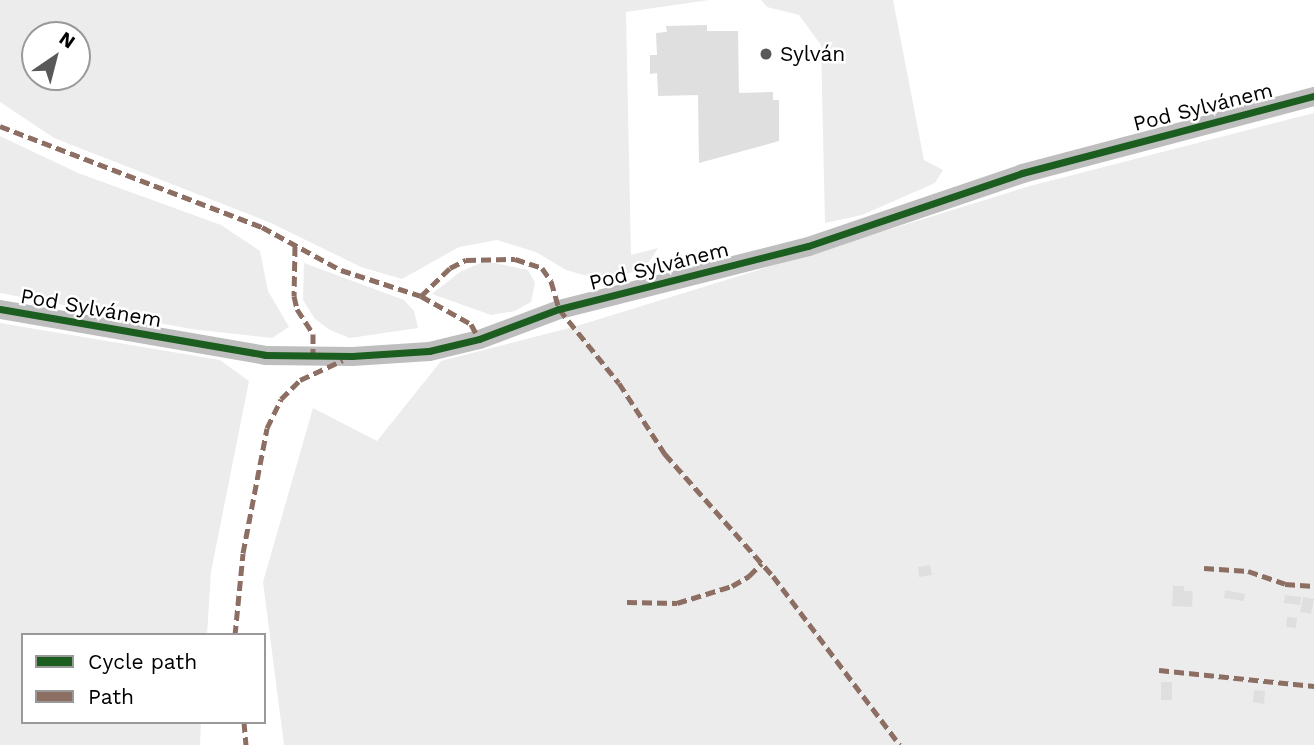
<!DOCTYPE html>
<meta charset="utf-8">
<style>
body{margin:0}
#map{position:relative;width:1314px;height:745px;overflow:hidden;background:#fff;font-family:"Work Sans",sans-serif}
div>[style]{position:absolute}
.green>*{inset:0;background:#ececec}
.building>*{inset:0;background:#dfdfdf}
.minor>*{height:19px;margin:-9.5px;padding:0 9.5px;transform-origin:9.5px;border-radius:9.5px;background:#bebebe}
.quiet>*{height:5px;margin-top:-2.5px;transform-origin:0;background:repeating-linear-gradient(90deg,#8d6e63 0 10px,transparent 0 15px)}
.cycleway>*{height:7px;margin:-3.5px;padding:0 3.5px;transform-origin:3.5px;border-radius:3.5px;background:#1b5e20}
.dots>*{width:19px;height:19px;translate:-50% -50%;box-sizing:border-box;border:4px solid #fff;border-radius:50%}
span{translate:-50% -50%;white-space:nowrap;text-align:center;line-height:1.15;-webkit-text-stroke:5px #fff;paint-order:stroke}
.poi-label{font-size:21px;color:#000}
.left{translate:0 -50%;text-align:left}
.street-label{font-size:21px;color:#000}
.legend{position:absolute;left:21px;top:633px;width:245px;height:91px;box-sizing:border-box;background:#fff;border:2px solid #999;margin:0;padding:9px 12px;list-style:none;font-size:21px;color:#000}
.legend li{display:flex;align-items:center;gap:14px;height:35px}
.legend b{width:35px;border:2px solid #999}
.north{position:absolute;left:21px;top:21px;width:70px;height:70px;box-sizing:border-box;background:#fff;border:2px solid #999;border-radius:50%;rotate:35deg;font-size:19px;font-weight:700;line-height:28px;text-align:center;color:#000}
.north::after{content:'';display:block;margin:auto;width:24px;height:32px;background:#595959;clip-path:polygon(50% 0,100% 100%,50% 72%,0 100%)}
</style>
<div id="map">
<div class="green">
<div style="clip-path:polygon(evenodd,0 0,709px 0,626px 12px,631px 255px,658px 248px,644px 270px,598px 279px,566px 270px,536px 252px,497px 240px,459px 247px,402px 279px,361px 267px,271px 223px,54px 138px,0 102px,0 0,35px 35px,77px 35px,77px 77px,35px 77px,35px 35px)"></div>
<div style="clip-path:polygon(761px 0,893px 0,924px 160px,943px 170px,935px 183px,862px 215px,825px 223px,821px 45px,799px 15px,767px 7px)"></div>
<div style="clip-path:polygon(1314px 113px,1314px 745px,284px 745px,263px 582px,313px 408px,377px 441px,441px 361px,577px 326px,1030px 186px)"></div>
<div style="clip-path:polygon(0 136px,78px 173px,221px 225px,260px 251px,268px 291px,289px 327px,272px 338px,191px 329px,0 293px)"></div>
<div style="clip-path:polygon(485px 261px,528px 270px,535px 283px,531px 302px,515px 311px,491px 315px,432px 294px,460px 272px)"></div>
<div style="clip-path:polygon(304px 263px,404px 300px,414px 311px,418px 328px,350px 338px,330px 330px,315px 319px,303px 300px)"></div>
<div style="clip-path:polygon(0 323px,220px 360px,249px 381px,211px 572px,207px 635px,23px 635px,23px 722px,201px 722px,200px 745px,0 745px)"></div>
</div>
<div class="building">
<div style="clip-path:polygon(707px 25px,707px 31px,738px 31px,739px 93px,773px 92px,773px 100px,779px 100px,779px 141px,699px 163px,698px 95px,658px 96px,657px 73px,650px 74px,650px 55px,657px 55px,656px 33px,667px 32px,666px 26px)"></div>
<div style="clip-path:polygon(930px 565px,932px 575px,919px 577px,918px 567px)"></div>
<div style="clip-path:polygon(1173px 586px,1184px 586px,1184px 591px,1193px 591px,1192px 607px,1172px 606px)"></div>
<div style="clip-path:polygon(1225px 590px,1245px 594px,1244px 601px,1224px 598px)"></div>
<div style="clip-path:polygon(1285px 595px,1301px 597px,1300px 605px,1284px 603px)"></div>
<div style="clip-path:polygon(1303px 597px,1314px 599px,1311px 614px,1300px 612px)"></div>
<div style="clip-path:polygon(1287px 617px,1297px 618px,1296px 628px,1286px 627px)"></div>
<div style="clip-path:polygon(1161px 682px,1172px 682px,1172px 700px,1161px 700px)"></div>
<div style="clip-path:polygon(1254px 690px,1265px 691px,1264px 704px,1253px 702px)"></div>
</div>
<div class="minor">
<div style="left:0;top:309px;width:269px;rotate:9.8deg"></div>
<div style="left:265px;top:355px;width:87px;rotate:0.7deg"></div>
<div style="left:352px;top:356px;width:77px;rotate:-3.7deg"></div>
<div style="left:429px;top:351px;width:51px;rotate:-13.5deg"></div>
<div style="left:479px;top:339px;width:85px;rotate:-20.6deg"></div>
<div style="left:559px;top:309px;width:257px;rotate:-14.2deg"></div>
<div style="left:808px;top:246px;width:226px;rotate:-18.8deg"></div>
<div style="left:1022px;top:173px;width:302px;rotate:-14.8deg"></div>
</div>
<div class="quiet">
<div style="left:0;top:126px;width:281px;rotate:21.1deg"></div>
<div style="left:262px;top:227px;width:90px;rotate:28.6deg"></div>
<div style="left:341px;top:270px;width:84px;rotate:18deg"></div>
<div style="left:421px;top:296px;width:57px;rotate:29.2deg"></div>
<div style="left:471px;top:324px;width:17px;rotate:62deg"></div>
<div style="left:295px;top:246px;width:50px;rotate:91.1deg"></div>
<div style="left:294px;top:296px;width:13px;rotate:77deg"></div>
<div style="left:297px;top:309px;width:30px;rotate:57deg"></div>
<div style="left:313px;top:334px;width:21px;rotate:90deg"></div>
<div style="left:421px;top:296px;width:40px;rotate:-44deg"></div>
<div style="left:450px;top:268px;width:18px;rotate:-27deg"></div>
<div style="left:466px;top:260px;width:49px;rotate:-1.2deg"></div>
<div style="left:515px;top:259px;width:28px;rotate:18deg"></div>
<div style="left:542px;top:268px;width:16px;rotate:55deg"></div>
<div style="left:551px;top:281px;width:29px;rotate:74deg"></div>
<div style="left:559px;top:309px;width:95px;rotate:51deg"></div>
<div style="left:619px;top:383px;width:85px;rotate:57.1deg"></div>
<div style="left:665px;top:454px;width:163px;rotate:48.5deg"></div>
<div style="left:773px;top:576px;width:211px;rotate:53.1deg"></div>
<div style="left:1204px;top:568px;width:44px;rotate:3.9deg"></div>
<div style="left:1248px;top:571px;width:39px;rotate:19deg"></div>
<div style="left:1285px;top:584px;width:29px;rotate:4deg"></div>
<div style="left:627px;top:602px;width:50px;rotate:1.1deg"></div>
<div style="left:677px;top:603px;width:58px;rotate:-17.2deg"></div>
<div style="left:732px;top:586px;width:20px;rotate:-30deg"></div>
<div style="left:749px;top:576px;width:18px;rotate:-45deg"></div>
<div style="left:235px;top:635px;width:82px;rotate:-84.4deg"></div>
<div style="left:243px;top:553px;width:127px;rotate:-79.1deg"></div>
<div style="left:267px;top:428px;width:32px;rotate:-64deg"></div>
<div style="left:281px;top:399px;width:27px;rotate:-45deg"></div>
<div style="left:300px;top:380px;width:47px;rotate:-24.9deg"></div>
<div style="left:1159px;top:670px;width:156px;rotate:5.9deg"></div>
<div style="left:244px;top:722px;width:23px;rotate:85deg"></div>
</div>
<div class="cycleway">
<div style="left:0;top:309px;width:269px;rotate:9.8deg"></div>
<div style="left:265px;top:355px;width:87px;rotate:0.7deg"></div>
<div style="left:352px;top:356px;width:77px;rotate:-3.7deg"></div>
<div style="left:429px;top:351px;width:51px;rotate:-13.5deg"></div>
<div style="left:479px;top:339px;width:85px;rotate:-20.6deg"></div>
<div style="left:559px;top:309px;width:257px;rotate:-14.2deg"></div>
<div style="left:808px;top:246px;width:226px;rotate:-18.8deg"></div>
<div style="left:1022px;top:173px;width:302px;rotate:-14.8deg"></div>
</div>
<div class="dots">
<div style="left:766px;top:54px;background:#595959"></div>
</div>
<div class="poi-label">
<span class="left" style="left:780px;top:54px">Sylván</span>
</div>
<div class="street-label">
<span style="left:1203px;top:107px;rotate:-14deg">Pod Sylvánem</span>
<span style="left:659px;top:266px;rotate:-14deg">Pod Sylvánem</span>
<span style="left:91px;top:308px;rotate:10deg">Pod Sylvánem</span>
</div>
<ul class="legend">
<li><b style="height:9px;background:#1b5e20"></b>Cycle path</li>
<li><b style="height:9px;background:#8d6e63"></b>Path</li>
</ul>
<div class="north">N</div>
</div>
